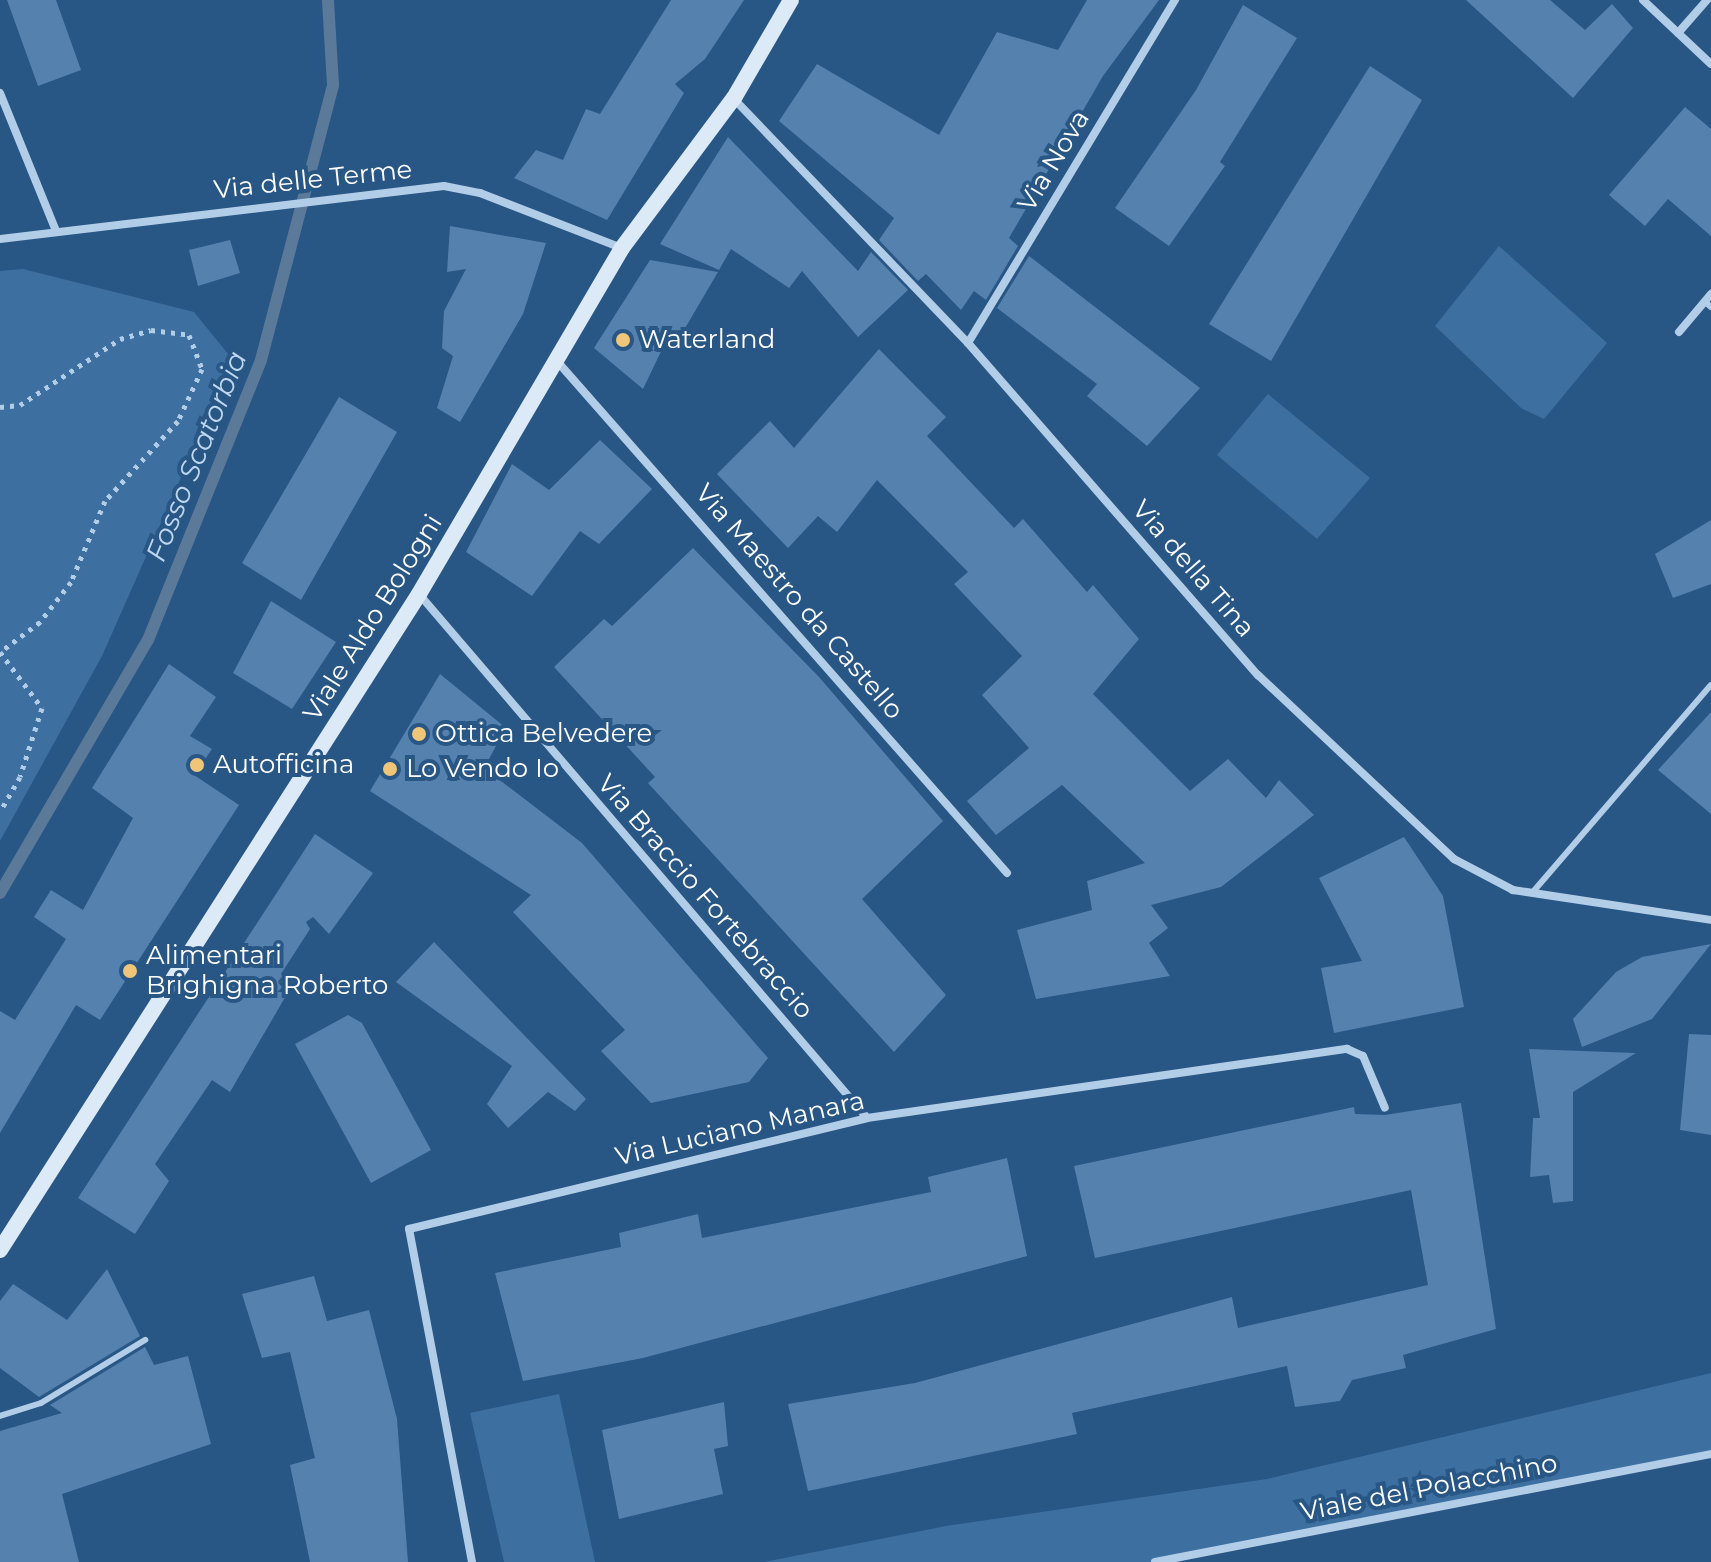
<!DOCTYPE html>
<style>
body{margin:0}
#map{position:relative;width:1711px;height:1562px;overflow:hidden;background:#285685;font-family:Montserrat,sans-serif}
div>[style]{position:absolute}
.green>*{inset:0;background:#3d70a1}
.stream>*{height:12px;margin:-6px;padding:0 6px;transform-origin:6px;border-radius:6px;background:#5b7a9a}
.building>*{inset:0;background:#5581ae}
.path>*{height:5px;margin-top:-2.5px;transform-origin:0;background:repeating-linear-gradient(90deg,#b2cde7 0 4px,transparent 0 10px)}
.lane>*{height:6px;margin:-3px;padding:0 3px;transform-origin:3px;border-radius:3px;background:#b2cde7}
.street>*{height:8px;margin:-4px;padding:0 4px;transform-origin:4px;border-radius:4px;background:#b2cde7}
.secondary>*{height:16px;margin:-8px;padding:0 8px;transform-origin:8px;border-radius:8px;background:#dce9f7}
.dots>*{width:22px;height:22px;translate:-50% -50%;box-sizing:border-box;border:4px solid #285685;border-radius:50%}
span{translate:-50% -50%;white-space:nowrap;text-align:center;line-height:1.15;-webkit-text-stroke:8px #285685;paint-order:stroke}
.street-label{font-size:26px;color:#fff}
.poi-label{font-size:26px;color:#fff}
.left{translate:0 -50%;text-align:left}
.water-label{font-size:28px;color:#bed7ef;font-style:italic}
</style>
<div id="map">
<div class="green">
<div style="clip-path:polygon(1499px 246px,1607px 343px,1544px 419px,1521px 408px,1435px 326px)"></div>
<div style="clip-path:polygon(23px 269px,194px 312px,233px 360px,102px 656px,0 841px,0 271px)"></div>
<div style="clip-path:polygon(1268px 394px,1370px 478px,1317px 539px,1217px 455px)"></div>
<div style="clip-path:polygon(1711px 1373px,1711px 1454px,1155px 1562px,764px 1562px,946px 1526px,1267px 1479px)"></div>
<div style="clip-path:polygon(559px 1394px,595px 1562px,504px 1562px,470px 1413px)"></div>
</div>
<div class="stream">
<div style="left:0;top:893px;width:293px;rotate:-59.7deg"></div>
<div style="left:148px;top:640px;width:302px;rotate:-68deg"></div>
<div style="left:261px;top:360px;width:284px;rotate:-75.3deg"></div>
<div style="left:333px;top:85px;width:85px;rotate:-93.4deg"></div>
</div>
<div class="building">
<div style="clip-path:polygon(7px 0,56px 0,81px 70px,38px 86px)"></div>
<div style="clip-path:polygon(671px 0,744px 0,705px 59px,675px 84px,684px 93px,607px 220px,514px 178px,536px 150px,563px 160px,586px 109px,600px 114px)"></div>
<div style="clip-path:polygon(1087px 0,1159px 0,1103px 76px,1009px 238px,1018px 246px,986px 300px,974px 291px,961px 310px,926px 274px,918px 281px,879px 240px,894px 218px,779px 121px,817px 64px,939px 135px,997px 32px,1058px 50px)"></div>
<div style="clip-path:polygon(1466px 0,1550px 0,1585px 30px,1612px 4px,1633px 28px,1573px 98px)"></div>
<div style="clip-path:polygon(1243px 5px,1297px 38px,1220px 162px,1225px 166px,1169px 246px,1115px 208px,1196px 90px)"></div>
<div style="clip-path:polygon(1370px 66px,1422px 100px,1271px 361px,1209px 324px)"></div>
<div style="clip-path:polygon(1685px 107px,1711px 129px,1711px 236px,1668px 199px,1645px 226px,1609px 195px)"></div>
<div style="clip-path:polygon(728px 137px,858px 271px,871px 252px,908px 290px,858px 337px,802px 271px,789px 288px,731px 249px,719px 270px,660px 244px)"></div>
<div style="clip-path:polygon(450px 226px,546px 243px,523px 314px,460px 422px,437px 408px,453px 356px,442px 348px,444px 311px,466px 269px,447px 272px)"></div>
<div style="clip-path:polygon(230px 240px,240px 273px,198px 286px,189px 250px)"></div>
<div style="clip-path:polygon(1029px 256px,1200px 388px,1147px 446px,1087px 396px,1097px 384px,997px 308px)"></div>
<div style="clip-path:polygon(650px 260px,718px 272px,674px 347px,667px 339px,643px 389px,594px 348px)"></div>
<div style="clip-path:polygon(879px 349px,946px 417px,927px 436px,1014px 528px,1023px 519px,1087px 592px,1093px 585px,1139px 639px,1093px 694px,1190px 791px,1228px 759px,1266px 798px,1279px 780px,1314px 815px,1221px 887px,1151px 905px,1168px 928px,1149px 943px,1170px 976px,1036px 999px,1017px 930px,1092px 910px,1087px 881px,1145px 863px,1062px 785px,996px 835px,967px 801px,1029px 748px,982px 695px,1022px 656px,954px 584px,968px 572px,877px 480px,837px 532px,818px 516px,788px 548px,717px 474px,770px 421px,794px 448px)"></div>
<div style="clip-path:polygon(339px 397px,397px 432px,301px 600px,242px 563px)"></div>
<div style="clip-path:polygon(600px 440px,652px 489px,599px 544px,580px 531px,532px 596px,466px 552px,512px 464px,549px 490px)"></div>
<div style="clip-path:polygon(1711px 520px,1711px 584px,1673px 598px,1655px 554px)"></div>
<div style="clip-path:polygon(693px 548px,819px 677px,943px 821px,862px 899px,946px 995px,894px 1052px,648px 783px,655px 777px,554px 667px,604px 619px,612px 626px)"></div>
<div style="clip-path:polygon(271px 601px,336px 642px,292px 709px,233px 673px)"></div>
<div style="clip-path:polygon(169px 664px,216px 697px,190px 736px,212px 749px,194px 775px,239px 805px,100px 1020px,76px 1005px,0 1133px,0 1011px,15px 1020px,66px 939px,34px 917px,51px 890px,83px 910px,133px 818px,92px 788px)"></div>
<div style="clip-path:polygon(440px 674px,506px 728px,484px 768px,582px 843px,768px 1058px,749px 1082px,651px 1103px,601px 1051px,625px 1030px,513px 912px,531px 895px,370px 791px)"></div>
<div style="clip-path:polygon(1711px 712px,1711px 814px,1658px 770px)"></div>
<div style="clip-path:polygon(315px 834px,373px 873px,329px 934px,313px 917px,306px 922px,310px 929px,281px 974px,294px 982px,230px 1092px,212px 1080px,155px 1164px,169px 1181px,135px 1234px,78px 1198px)"></div>
<div style="clip-path:polygon(1404px 837px,1443px 896px,1464px 1007px,1334px 1033px,1321px 968px,1362px 961px,1319px 878px)"></div>
<div style="clip-path:polygon(434px 942px,586px 1099px,575px 1111px,548px 1092px,508px 1128px,487px 1104px,512px 1066px,396px 982px)"></div>
<div style="clip-path:polygon(1711px 944px,1652px 1019px,1582px 1047px,1573px 1019px,1616px 972px,1642px 957px)"></div>
<div style="clip-path:polygon(348px 1015px,362px 1023px,431px 1150px,371px 1183px,295px 1044px)"></div>
<div style="clip-path:polygon(1689px 1034px,1711px 1035px,1711px 1135px,1680px 1130px)"></div>
<div style="clip-path:polygon(1529px 1049px,1636px 1053px,1573px 1092px,1573px 1201px,1553px 1203px,1549px 1175px,1530px 1177px,1533px 1118px,1540px 1118px)"></div>
<div style="clip-path:polygon(1461px 1103px,1496px 1329px,1403px 1355px,1406px 1368px,1352px 1380px,1340px 1401px,1295px 1407px,1287px 1366px,1072px 1413px,1077px 1434px,808px 1491px,788px 1404px,915px 1383px,1232px 1297px,1238px 1328px,1428px 1285px,1411px 1190px,1095px 1258px,1074px 1166px,1354px 1107px,1355px 1114px,1385px 1115px)"></div>
<div style="clip-path:polygon(1007px 1158px,1027px 1256px,643px 1358px,523px 1381px,495px 1273px,621px 1247px,619px 1233px,698px 1214px,702px 1238px,931px 1192px,928px 1177px)"></div>
<div style="clip-path:polygon(107px 1269px,140px 1336px,39px 1397px,0 1368px,0 1301px,13px 1284px,67px 1320px)"></div>
<div style="clip-path:polygon(314px 1276px,327px 1321px,369px 1310px,397px 1419px,408px 1562px,310px 1562px,290px 1465px,315px 1458px,290px 1352px,262px 1358px,242px 1294px)"></div>
<div style="clip-path:polygon(145px 1347px,154px 1365px,188px 1356px,211px 1444px,62px 1494px,79px 1562px,0 1562px,0 1431px,62px 1413px,50px 1405px)"></div>
<div style="clip-path:polygon(724px 1402px,728px 1446px,714px 1449px,723px 1494px,619px 1519px,602px 1430px)"></div>
</div>
<div class="path">
<div style="left:0;top:407px;width:20px;rotate:-6deg"></div>
<div style="left:20px;top:405px;width:120px;rotate:-33.4deg"></div>
<div style="left:120px;top:339px;width:32px;rotate:-16deg"></div>
<div style="left:151px;top:330px;width:38px;rotate:7deg"></div>
<div style="left:189px;top:335px;width:36px;rotate:69deg"></div>
<div style="left:202px;top:369px;width:57px;rotate:114.8deg"></div>
<div style="left:178px;top:421px;width:108px;rotate:132.4deg"></div>
<div style="left:105px;top:501px;width:88px;rotate:112.8deg"></div>
<div style="left:71px;top:582px;width:51px;rotate:127.8deg"></div>
<div style="left:40px;top:622px;width:50px;rotate:143.1deg"></div>
<div style="left:0;top:652px;width:70px;rotate:53.1deg"></div>
<div style="left:42px;top:708px;width:72px;rotate:107.7deg"></div>
<div style="left:20px;top:777px;width:39px;rotate:120deg"></div>
</div>
<div class="lane">
<div style="left:1705px;top:302px;width:8px;rotate:40deg"></div>
<div style="left:1532px;top:893px;width:274px;rotate:-49.3deg"></div>
<div style="left:0;top:1416px;width:43px;rotate:-17.6deg"></div>
<div style="left:41px;top:1403px;width:122px;rotate:-31.2deg"></div>
</div>
<div class="street">
<div style="left:1643px;top:0;width:93px;rotate:43.3deg"></div>
<div style="left:1678px;top:33px;width:44px;rotate:-48.7deg"></div>
<div style="left:0;top:93px;width:149px;rotate:67.9deg"></div>
<div style="left:734px;top:99px;width:338px;rotate:46.2deg"></div>
<div style="left:968px;top:343px;width:441px;rotate:48.9deg"></div>
<div style="left:1258px;top:675px;width:269px;rotate:43.2deg"></div>
<div style="left:1454px;top:859px;width:67px;rotate:27.7deg"></div>
<div style="left:1513px;top:890px;width:200px;rotate:8.6deg"></div>
<div style="left:0;top:239px;width:447px;rotate:-6.8deg"></div>
<div style="left:444px;top:186px;width:37px;rotate:11deg"></div>
<div style="left:480px;top:193px;width:152px;rotate:21.2deg"></div>
<div style="left:1679px;top:332px;width:50px;rotate:-49.9deg"></div>
<div style="left:968px;top:343px;width:401px;rotate:-58.9deg"></div>
<div style="left:556px;top:360px;width:683px;rotate:48.68deg"></div>
<div style="left:419px;top:594px;width:689px;rotate:49.47deg"></div>
<div style="left:472px;top:1562px;width:339px;rotate:-100.7deg"></div>
<div style="left:409px;top:1229px;width:471px;rotate:-13.6deg"></div>
<div style="left:867px;top:1118px;width:485px;rotate:-8.2deg"></div>
<div style="left:1347px;top:1049px;width:17px;rotate:24deg"></div>
<div style="left:1363px;top:1056px;width:56px;rotate:67.1deg"></div>
<div style="left:1155px;top:1562px;width:566px;rotate:-10.99deg"></div>
</div>
<div class="secondary">
<div style="left:0;top:1250px;width:778px;rotate:-57.43deg"></div>
<div style="left:419px;top:594px;width:401px;rotate:-59.6deg"></div>
<div style="left:622px;top:248px;width:187px;rotate:-53.3deg"></div>
<div style="left:734px;top:98px;width:113px;rotate:-59.8deg"></div>
</div>
<div class="dots">
<div style="left:623px;top:340px;background:#efc679"></div>
<div style="left:419px;top:734px;background:#efc679"></div>
<div style="left:197px;top:765px;background:#efc679"></div>
<div style="left:390px;top:769px;background:#efc679"></div>
<div style="left:130px;top:971px;background:#efc679"></div>
</div>
<div class="street-label">
<span style="left:1054px;top:161px;rotate:-59deg">Via Nova</span>
<span style="left:313px;top:180px;rotate:-6deg">Via delle Terme</span>
<span style="left:1193px;top:569px;rotate:49deg">Via della Tina</span>
<span style="left:799px;top:602px;rotate:49deg">Via Maestro da Castello</span>
<span style="left:373px;top:618px;rotate:-58deg">Viale Aldo Bologni</span>
<span style="left:705px;top:897px;rotate:49deg">Via Braccio Fortebraccio</span>
<span style="left:740px;top:1129px;rotate:-13deg">Via Luciano Manara</span>
<span style="left:1429px;top:1488px;rotate:-11deg">Viale del Polacchino</span>
</div>
<div class="poi-label">
<span class="left" style="left:639px;top:340px">Waterland</span>
<span class="left" style="left:435px;top:734px">Ottica Belvedere</span>
<span class="left" style="left:213px;top:765px">Autofficina</span>
<span class="left" style="left:406px;top:769px">Lo Vendo Io</span>
<span class="left" style="left:146px;top:971px">Alimentari<br>Brighigna Roberto</span>
</div>
<div class="water-label">
<span style="left:196px;top:456px;rotate:-68deg">Fosso Scatorbia</span>
</div>
</div>
